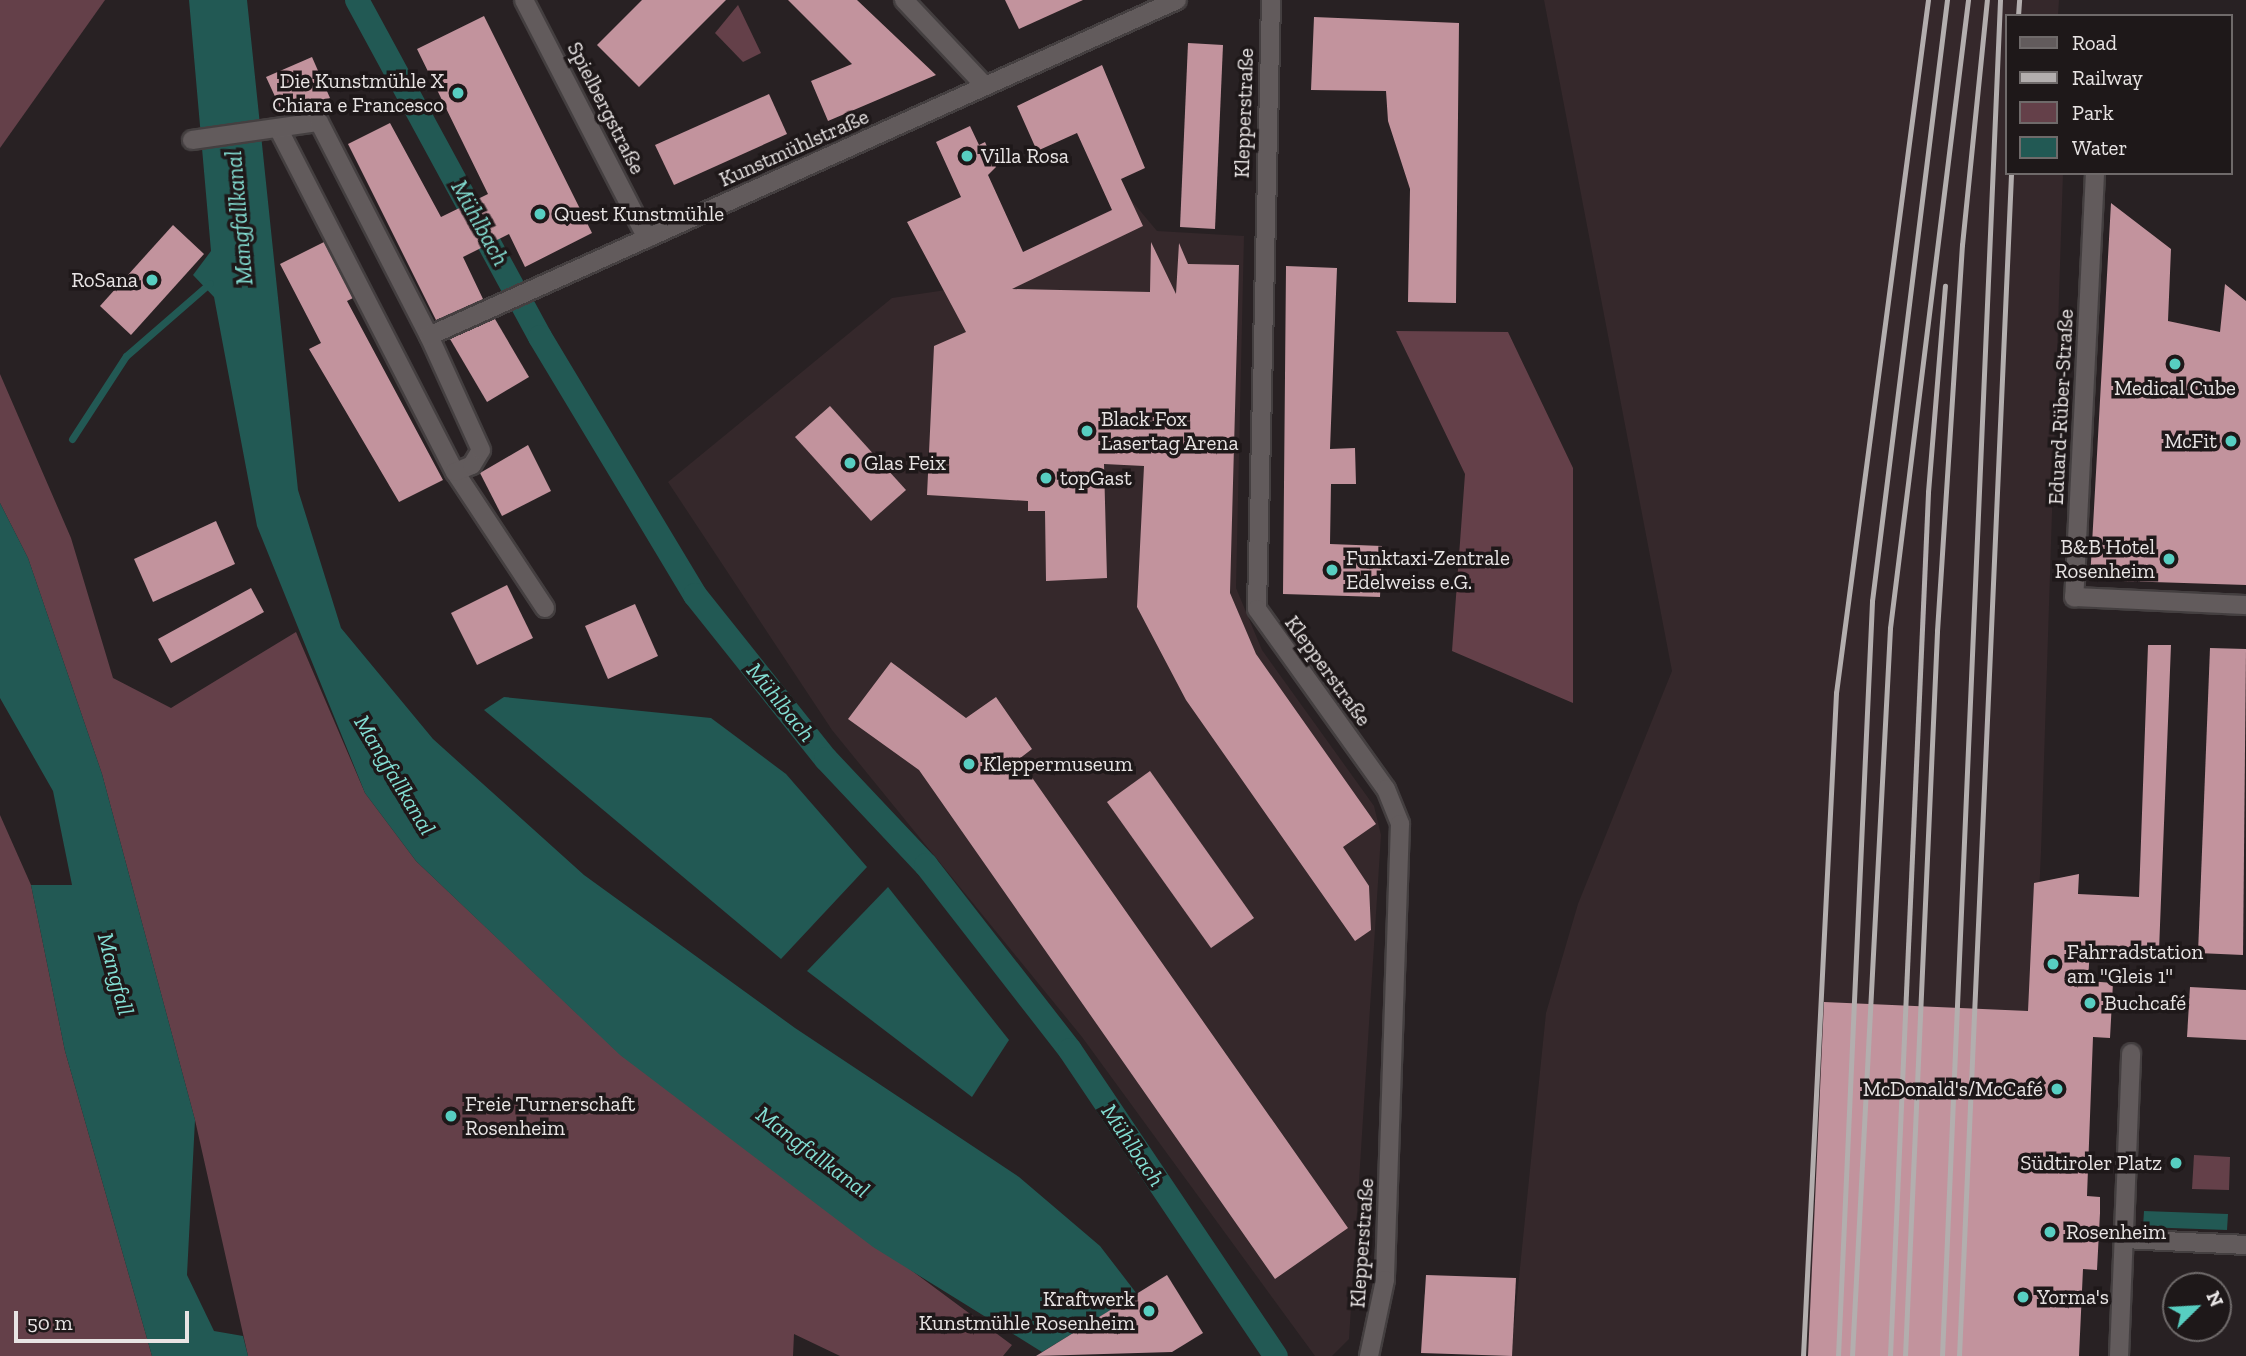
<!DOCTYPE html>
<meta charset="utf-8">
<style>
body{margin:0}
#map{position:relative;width:2246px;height:1356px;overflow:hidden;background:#282123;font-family:"Zilla Slab",serif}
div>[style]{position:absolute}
.built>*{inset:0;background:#35282b}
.green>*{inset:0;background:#644049}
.water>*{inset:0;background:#225954}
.stream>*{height:7px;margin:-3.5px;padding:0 3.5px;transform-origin:3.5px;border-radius:3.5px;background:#225954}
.canal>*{height:24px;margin:-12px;padding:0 12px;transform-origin:12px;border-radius:12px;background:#225954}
.building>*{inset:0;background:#c2939d}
.roads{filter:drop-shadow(2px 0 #443f40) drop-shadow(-2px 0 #443f40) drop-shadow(0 2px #443f40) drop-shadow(0 -2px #443f40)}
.minor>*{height:18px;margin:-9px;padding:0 9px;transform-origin:9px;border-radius:9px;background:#625b5c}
.rail>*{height:5px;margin:-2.5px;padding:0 2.5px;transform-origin:2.5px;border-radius:2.5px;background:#b3aeae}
.dots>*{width:19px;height:19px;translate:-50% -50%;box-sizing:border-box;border:4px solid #1e1819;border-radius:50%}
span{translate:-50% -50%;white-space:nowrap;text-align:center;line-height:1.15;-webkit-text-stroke:7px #1e1819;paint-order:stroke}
.poi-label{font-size:21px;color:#e8e4e4}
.right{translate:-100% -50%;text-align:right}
.left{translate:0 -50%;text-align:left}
.street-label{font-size:21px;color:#e8e4e4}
.water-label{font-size:23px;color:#83ded3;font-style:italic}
.legend{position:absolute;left:2005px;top:14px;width:228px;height:161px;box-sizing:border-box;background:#1e1819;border:2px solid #6f6a6a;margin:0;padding:9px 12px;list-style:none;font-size:21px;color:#e8e4e4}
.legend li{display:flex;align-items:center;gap:14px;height:35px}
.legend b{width:35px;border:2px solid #6f6a6a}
.north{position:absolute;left:2162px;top:1272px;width:70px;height:70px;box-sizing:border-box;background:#1e1819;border:2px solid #6f6a6a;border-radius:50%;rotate:66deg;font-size:19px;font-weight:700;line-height:28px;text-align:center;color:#e8e4e4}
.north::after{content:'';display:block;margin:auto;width:24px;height:32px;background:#57cec1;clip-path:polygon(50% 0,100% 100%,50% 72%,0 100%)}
.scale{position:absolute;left:14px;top:1311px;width:175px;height:32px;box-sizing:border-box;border:4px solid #e8e4e4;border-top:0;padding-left:9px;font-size:21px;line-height:24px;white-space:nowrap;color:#e8e4e4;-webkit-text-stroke:5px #1e1819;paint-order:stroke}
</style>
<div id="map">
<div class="built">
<div style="clip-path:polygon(1544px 0,2059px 0,2058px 16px,2006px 16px,2006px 173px,2063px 173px,2041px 852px,2017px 1356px,1511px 1356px,1546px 1013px,1578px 904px,1672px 671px)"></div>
<div style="clip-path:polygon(1131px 200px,1157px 231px,1244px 236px,1236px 588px,1262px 650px,1374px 806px,1381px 835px,1349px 1339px,1332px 1356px,1315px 1356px,1082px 1037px,832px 730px,668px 482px,892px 298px,946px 290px)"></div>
</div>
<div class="green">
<div style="clip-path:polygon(0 0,105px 0,0 148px)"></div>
<div style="clip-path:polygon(738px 5px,761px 53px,743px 62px,715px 33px)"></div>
<div style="clip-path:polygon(1396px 331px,1508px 332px,1573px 468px,1573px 703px,1452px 651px,1465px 474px)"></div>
<div style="clip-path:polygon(0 374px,71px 538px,113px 678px,171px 708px,296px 632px,365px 793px,416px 861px,621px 1055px,1012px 1345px,1003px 1356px,840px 1356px,794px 1334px,793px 1356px,248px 1356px,195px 1120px,102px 774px,28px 558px,0 503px)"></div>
<div style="clip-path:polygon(0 815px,31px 885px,65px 1051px,152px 1356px,0 1356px)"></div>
<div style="clip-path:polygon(2194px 1155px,2230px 1157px,2229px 1190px,2192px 1189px)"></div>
</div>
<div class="water">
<div style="clip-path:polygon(189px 0,247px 0,298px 490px,341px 628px,433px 739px,584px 875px,795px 1028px,1019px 1177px,1100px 1246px,1137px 1294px,1042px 1352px,873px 1247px,620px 1055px,416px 861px,365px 793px,257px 526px,214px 297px,193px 275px,211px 251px)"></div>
<div style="clip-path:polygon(0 503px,28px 558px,102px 774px,195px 1120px,187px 1275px,214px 1331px,243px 1336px,248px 1356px,152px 1356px,65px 1051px,31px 885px,72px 885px,53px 791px,0 698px)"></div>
<div style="clip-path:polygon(504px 697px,711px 718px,786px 774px,867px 867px,781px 959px,484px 710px)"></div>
<div style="clip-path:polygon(888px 887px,1009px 1040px,972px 1097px,807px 971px)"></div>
<div style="clip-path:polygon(2144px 1211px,2228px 1214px,2227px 1230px,2143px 1227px)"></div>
</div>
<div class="stream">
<div style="left:72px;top:439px;width:99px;rotate:-57deg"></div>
<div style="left:126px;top:356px;width:111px;rotate:-41deg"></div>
</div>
<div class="canal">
<div style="left:357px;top:0;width:383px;rotate:61.5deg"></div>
<div style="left:540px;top:337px;width:301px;rotate:59deg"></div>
<div style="left:695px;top:595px;width:210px;rotate:51.4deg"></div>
<div style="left:826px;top:759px;width:146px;rotate:46.7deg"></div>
<div style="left:926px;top:865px;width:234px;rotate:52.1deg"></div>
<div style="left:1070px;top:1050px;width:369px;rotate:56.1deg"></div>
</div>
<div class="building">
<div style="clip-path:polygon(642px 0,726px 0,639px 87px,597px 45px)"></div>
<div style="clip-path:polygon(788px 0,857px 0,936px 75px,828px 121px,811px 81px,852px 64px)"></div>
<div style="clip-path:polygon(1005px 0,1083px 0,1019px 29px)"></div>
<div style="clip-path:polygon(484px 16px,592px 233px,525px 267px,509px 234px,463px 257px,483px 299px,436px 320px,348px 144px,390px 123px,441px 217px,488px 194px,417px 49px)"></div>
<div style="clip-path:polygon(1314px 17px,1459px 23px,1456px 303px,1408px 302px,1410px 189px,1388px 121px,1386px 91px,1311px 90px)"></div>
<div style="clip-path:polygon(1188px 43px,1223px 45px,1215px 229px,1180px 227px)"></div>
<div style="clip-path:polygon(312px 57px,330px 98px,284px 116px,266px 77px)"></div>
<div style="clip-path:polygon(1102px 65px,1145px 168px,1121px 179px,1143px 226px,1012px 289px,1150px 292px,1151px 242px,1176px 294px,1179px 243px,1188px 264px,1239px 265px,1230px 593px,1256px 654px,1376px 824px,1343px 847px,1369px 886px,1371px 930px,1355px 941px,1186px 700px,1137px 607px,1144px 466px,1104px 464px,1107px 578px,1046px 581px,1045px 511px,1028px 511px,1028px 501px,927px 495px,934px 346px,966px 332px,907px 222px,961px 197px,936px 142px,970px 126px,979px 145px,985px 142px,996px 167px,988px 175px,1023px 252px,1112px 210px,1077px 133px,1037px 151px,1017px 106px)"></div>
<div style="clip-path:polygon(769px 94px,787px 134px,674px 185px,655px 145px)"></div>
<div style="clip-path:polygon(2111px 203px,2171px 249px,2168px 321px,2220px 332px,2225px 284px,2246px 301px,2246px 585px,2090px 580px)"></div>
<div style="clip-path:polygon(173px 225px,204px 254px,131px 335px,100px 306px)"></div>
<div style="clip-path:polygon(324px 242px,353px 298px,347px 301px,443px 480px,399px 502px,309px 349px,321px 343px,280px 264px)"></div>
<div style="clip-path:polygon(1286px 266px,1337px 268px,1330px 449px,1355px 448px,1356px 484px,1331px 484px,1330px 544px,1382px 546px,1380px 597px,1283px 594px)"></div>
<div style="clip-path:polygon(495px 319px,529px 377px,487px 402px,450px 339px)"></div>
<div style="clip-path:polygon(830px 406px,906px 490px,871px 521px,795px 437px)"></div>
<div style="clip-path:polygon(528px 445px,551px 491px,502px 516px,480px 473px)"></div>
<div style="clip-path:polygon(216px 521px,235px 564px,153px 602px,134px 559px)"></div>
<div style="clip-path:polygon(507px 585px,533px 638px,477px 665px,451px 613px)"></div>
<div style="clip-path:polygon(251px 588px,264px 612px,171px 663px,158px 639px)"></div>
<div style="clip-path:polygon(635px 604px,658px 656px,608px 679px,585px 626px)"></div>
<div style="clip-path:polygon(2148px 645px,2171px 645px,2159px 951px,2090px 948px,2088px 981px,2113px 983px,2110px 1038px,2093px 1037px,2087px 1196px,2100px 1197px,2100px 1213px,2097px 1270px,2083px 1269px,2079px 1356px,1808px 1356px,1824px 1002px,2028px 1011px,2034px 883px,2079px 874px,2078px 894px,2139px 897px)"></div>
<div style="clip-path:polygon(2210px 648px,2246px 649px,2243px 955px,2198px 953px)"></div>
<div style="clip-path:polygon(891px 662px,966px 718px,996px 697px,1032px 749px,1019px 759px,1348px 1228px,1275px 1279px,919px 770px,848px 719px)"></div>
<div style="clip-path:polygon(1150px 771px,1254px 918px,1211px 948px,1107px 802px)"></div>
<div style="clip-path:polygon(2190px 987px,2246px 990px,2246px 1040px,2187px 1037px)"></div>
<div style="clip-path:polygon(1167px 1275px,1203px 1333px,1172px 1352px,1036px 1356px)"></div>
<div style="clip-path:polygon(1426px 1275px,1516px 1278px,1512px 1356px,1421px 1353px)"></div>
</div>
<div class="roads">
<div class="minor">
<div style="left:524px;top:0;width:268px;rotate:62.7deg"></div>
<div style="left:904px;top:0;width:118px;rotate:46.7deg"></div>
<div style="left:1271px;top:0;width:609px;rotate:91.32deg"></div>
<div style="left:1257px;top:609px;width:221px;rotate:54.4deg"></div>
<div style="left:1386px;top:789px;width:38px;rotate:68deg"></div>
<div style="left:1400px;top:824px;width:456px;rotate:91.9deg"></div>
<div style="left:1385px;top:1280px;width:78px;rotate:101.9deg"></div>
<div style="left:279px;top:130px;width:385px;rotate:62.8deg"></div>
<div style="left:192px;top:140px;width:128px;rotate:-8.1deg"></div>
<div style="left:319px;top:122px;width:241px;rotate:62.8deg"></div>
<div style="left:2095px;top:173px;width:425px;rotate:92.8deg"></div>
<div style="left:2074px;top:597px;width:172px;rotate:2.7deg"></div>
<div style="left:545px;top:608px;width:163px;rotate:-123.5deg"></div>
<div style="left:455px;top:472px;width:18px;rotate:-22deg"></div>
<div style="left:472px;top:465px;width:17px;rotate:-59deg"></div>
<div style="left:481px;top:450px;width:125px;rotate:-114.5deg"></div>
<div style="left:429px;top:336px;width:820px;rotate:-24.19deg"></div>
<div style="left:2124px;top:1239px;width:122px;rotate:2.8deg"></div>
<div style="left:2119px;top:1356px;width:303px;rotate:-87.7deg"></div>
</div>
</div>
<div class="rail">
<div style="left:2018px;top:16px;width:16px;rotate:-86deg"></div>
<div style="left:1803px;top:1356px;width:664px;rotate:-87.15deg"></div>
<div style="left:1836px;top:693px;width:699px;rotate:-82.44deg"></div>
<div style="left:1838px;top:1356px;width:756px;rotate:-87.42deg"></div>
<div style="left:1872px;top:601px;width:606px;rotate:-82.89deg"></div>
<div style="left:1852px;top:1356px;width:729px;rotate:-87.01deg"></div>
<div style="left:1890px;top:628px;width:633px;rotate:-82.92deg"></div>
<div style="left:1890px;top:1356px;width:865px;rotate:-87.48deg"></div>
<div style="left:1928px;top:492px;width:207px;rotate:-85.3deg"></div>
<div style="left:1905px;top:1356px;width:726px;rotate:-87.47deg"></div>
<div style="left:1937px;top:631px;width:387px;rotate:-86.3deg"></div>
<div style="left:1962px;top:245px;width:246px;rotate:-84.2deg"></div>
<div style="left:1942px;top:1356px;width:1357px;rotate:-87.55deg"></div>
<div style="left:1959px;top:1356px;width:1184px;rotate:-87.48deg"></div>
</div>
<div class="dots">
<div style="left:458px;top:93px;background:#57cec1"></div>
<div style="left:967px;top:156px;background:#57cec1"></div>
<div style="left:540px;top:214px;background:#57cec1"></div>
<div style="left:152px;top:280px;background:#57cec1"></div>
<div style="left:2175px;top:364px;background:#57cec1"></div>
<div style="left:1087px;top:431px;background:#57cec1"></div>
<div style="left:2231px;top:441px;background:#57cec1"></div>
<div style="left:850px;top:463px;background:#57cec1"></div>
<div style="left:1046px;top:478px;background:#57cec1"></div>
<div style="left:2169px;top:559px;background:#57cec1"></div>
<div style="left:1332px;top:570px;background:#57cec1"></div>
<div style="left:969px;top:764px;background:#57cec1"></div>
<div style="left:2053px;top:964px;background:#57cec1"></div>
<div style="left:2090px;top:1003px;background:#57cec1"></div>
<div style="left:2057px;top:1089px;background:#57cec1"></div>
<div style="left:451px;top:1116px;background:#57cec1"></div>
<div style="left:2176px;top:1163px;background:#57cec1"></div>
<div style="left:2050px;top:1232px;background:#57cec1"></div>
<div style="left:2023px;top:1297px;background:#57cec1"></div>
<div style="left:1149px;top:1311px;background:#57cec1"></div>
</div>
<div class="poi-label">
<span class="right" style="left:444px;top:93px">Die Kunstmühle X<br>Chiara e Francesco</span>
<span class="left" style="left:981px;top:156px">Villa Rosa</span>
<span class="left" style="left:554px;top:214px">Quest Kunstmühle</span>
<span class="right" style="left:138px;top:280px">RoSana</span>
<span style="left:2175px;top:388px">Medical Cube</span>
<span class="left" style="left:1101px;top:431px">Black Fox<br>Lasertag Arena</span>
<span class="right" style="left:2217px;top:441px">McFit</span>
<span class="left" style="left:864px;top:463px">Glas Feix</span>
<span class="left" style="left:1060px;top:478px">topGast</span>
<span class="right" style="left:2155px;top:559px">B&amp;B Hotel<br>Rosenheim</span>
<span class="left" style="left:1346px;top:570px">Funktaxi-Zentrale<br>Edelweiss e.G.</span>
<span class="left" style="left:983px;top:764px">Kleppermuseum</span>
<span class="left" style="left:2067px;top:964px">Fahrradstation<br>am "Gleis 1"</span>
<span class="left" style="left:2104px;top:1003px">Buchcafé</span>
<span class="right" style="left:2043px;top:1089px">McDonald's/McCafé</span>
<span class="left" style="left:465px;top:1116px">Freie Turnerschaft<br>Rosenheim</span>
<span class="right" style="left:2162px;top:1163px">Südtiroler Platz</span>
<span class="left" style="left:2066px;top:1232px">Rosenheim</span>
<span class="left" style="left:2037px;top:1297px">Yorma's</span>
<span class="right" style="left:1135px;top:1311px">Kraftwerk<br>Kunstmühle Rosenheim</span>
</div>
<div class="street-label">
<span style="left:606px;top:108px;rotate:63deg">Spielbergstraße</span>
<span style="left:1244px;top:113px;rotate:-88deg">Klepperstraße</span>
<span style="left:794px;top:148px;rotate:-24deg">Kunstmühlstraße</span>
<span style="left:2061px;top:407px;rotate:-87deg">Eduard-Rüber-Straße</span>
<span style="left:1328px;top:671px;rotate:54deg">Klepperstraße</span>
<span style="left:1362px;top:1243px;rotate:-86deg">Klepperstraße</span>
</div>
<div class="water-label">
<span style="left:239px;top:218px;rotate:-95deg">Mangfallkanal</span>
<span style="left:480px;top:223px;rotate:61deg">Mühlbach</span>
<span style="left:781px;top:702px;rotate:51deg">Mühlbach</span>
<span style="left:395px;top:775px;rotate:59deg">Mangfallkanal</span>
<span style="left:116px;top:974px;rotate:75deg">Mangfall</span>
<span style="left:1133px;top:1145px;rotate:56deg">Mühlbach</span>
<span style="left:813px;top:1152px;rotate:37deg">Mangfallkanal</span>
</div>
<ul class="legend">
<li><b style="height:9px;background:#625b5c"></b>Road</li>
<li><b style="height:9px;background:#b3aeae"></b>Railway</li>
<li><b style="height:19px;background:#644049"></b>Park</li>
<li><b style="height:19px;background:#225954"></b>Water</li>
</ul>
<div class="north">N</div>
<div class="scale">50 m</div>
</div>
